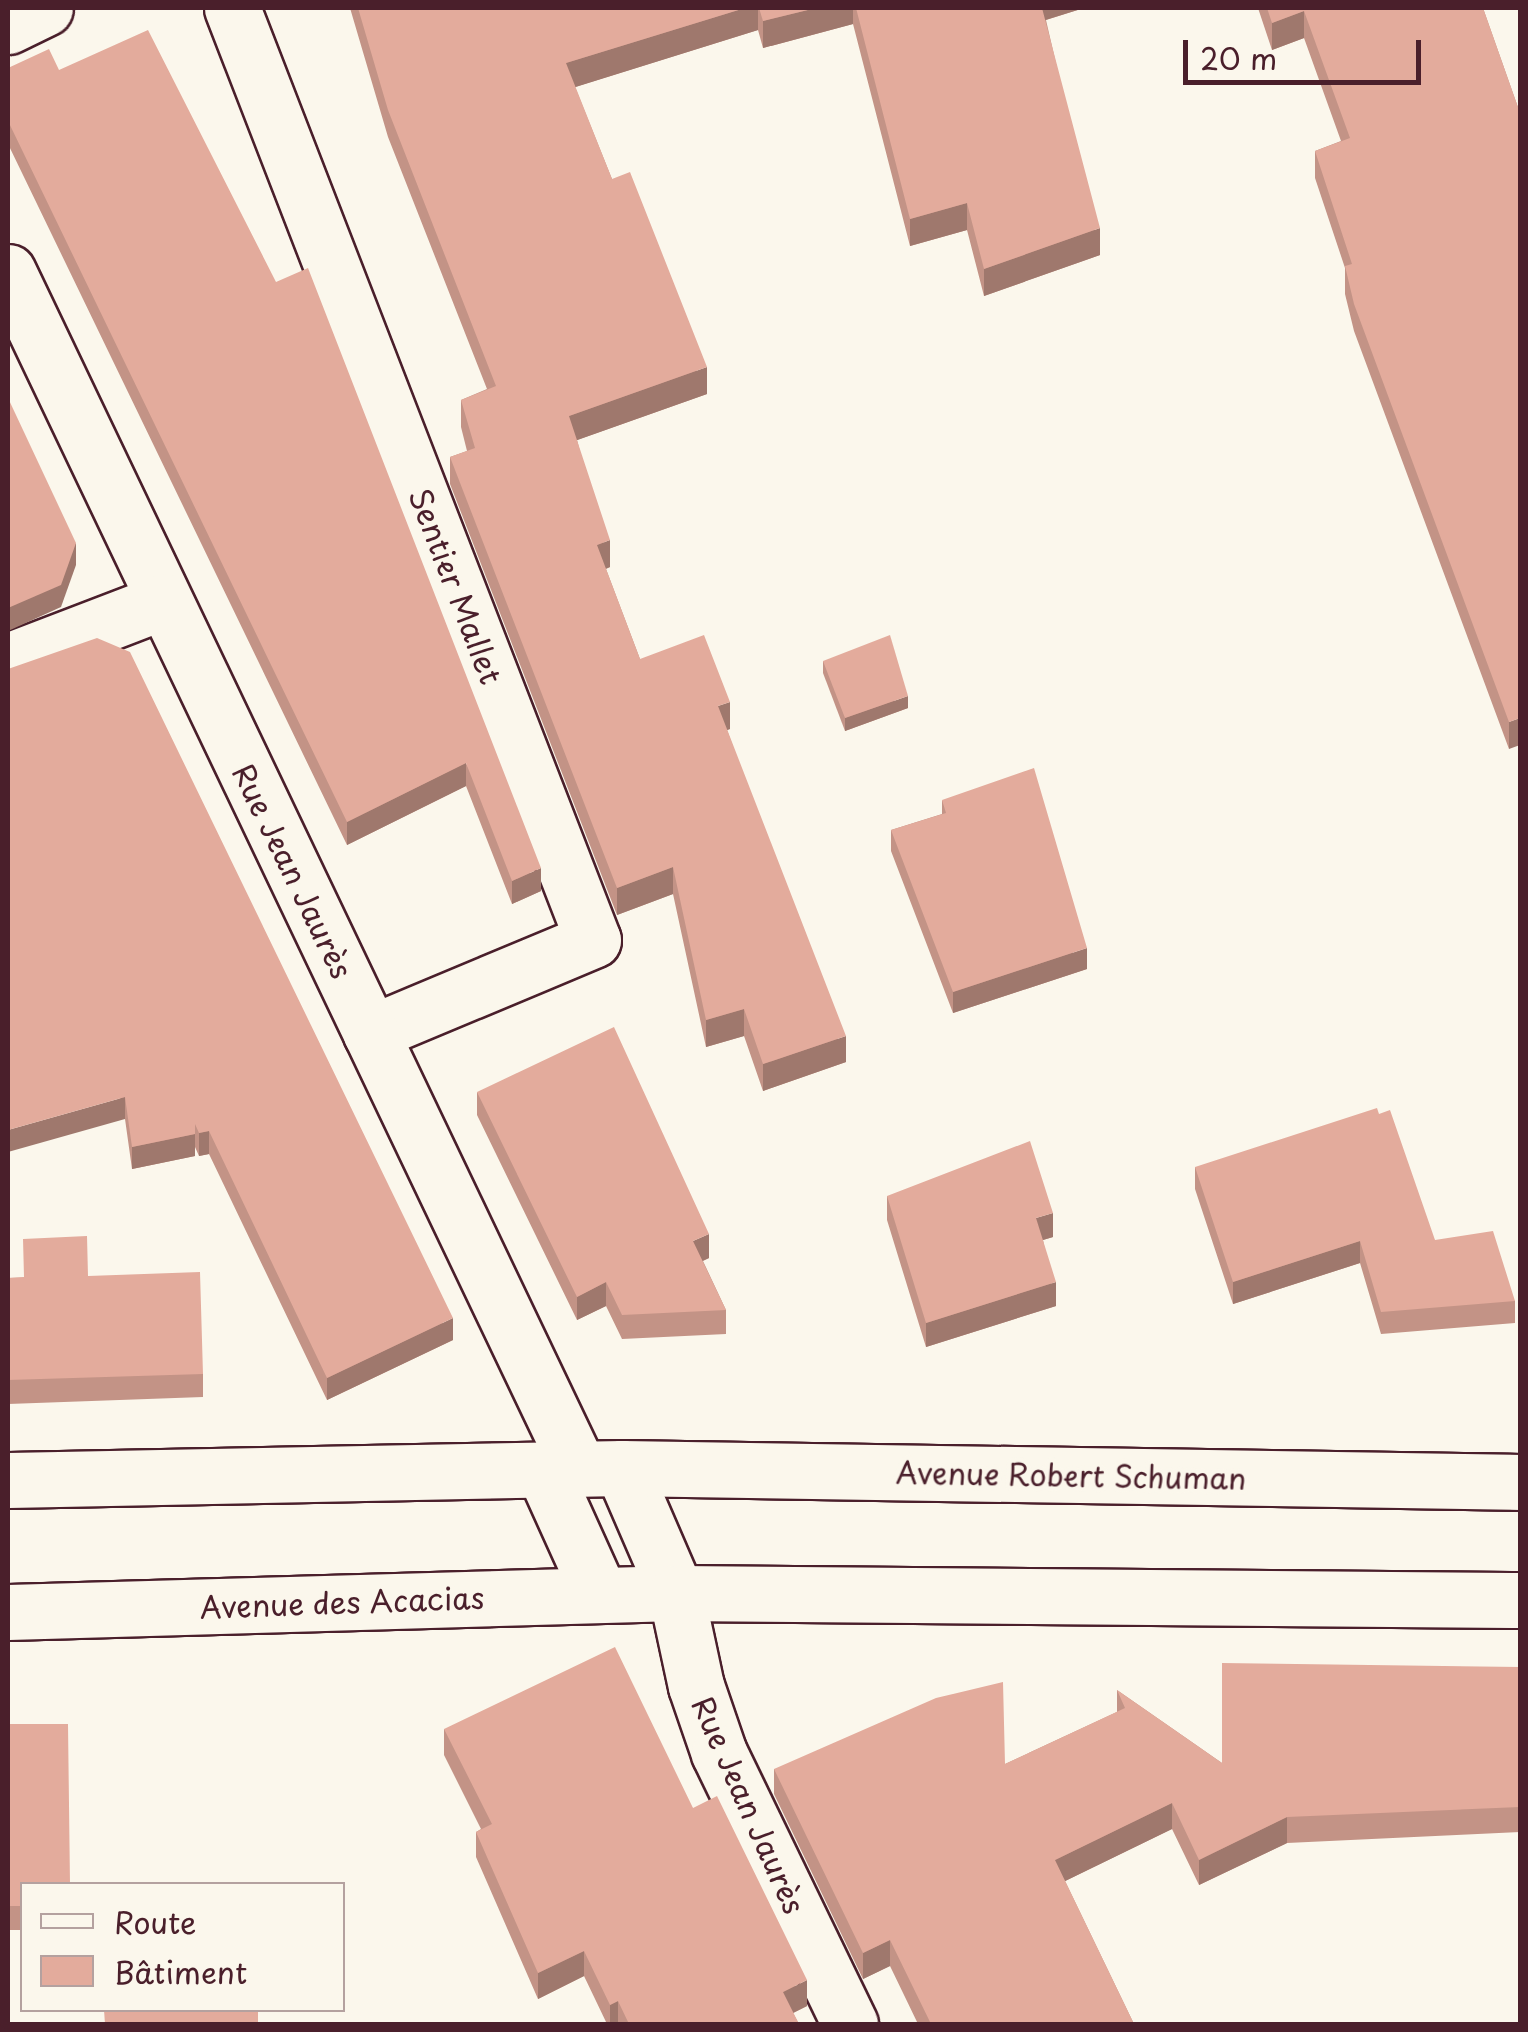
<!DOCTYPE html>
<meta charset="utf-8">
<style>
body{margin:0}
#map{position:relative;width:1528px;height:2032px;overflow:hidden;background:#fbf7ec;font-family:"Playpen Sans",sans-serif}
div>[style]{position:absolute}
.roads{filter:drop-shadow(2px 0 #4a1f2b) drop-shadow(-2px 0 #4a1f2b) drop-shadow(0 2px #4a1f2b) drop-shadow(0 -2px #4a1f2b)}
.street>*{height:55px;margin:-27.5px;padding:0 27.5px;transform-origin:27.5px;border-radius:27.5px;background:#fbf7ec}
.secondary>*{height:55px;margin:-27.5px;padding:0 27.5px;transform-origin:27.5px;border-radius:27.5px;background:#fbf7ec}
.wall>*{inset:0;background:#c39386}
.shaded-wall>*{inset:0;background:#9f786d}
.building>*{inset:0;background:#e3ab9c}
span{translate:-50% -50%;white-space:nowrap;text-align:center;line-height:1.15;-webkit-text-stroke:9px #fbf7ec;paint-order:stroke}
.street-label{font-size:30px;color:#4a1f2b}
.frame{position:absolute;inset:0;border:10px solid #4a1f2b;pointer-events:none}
.legend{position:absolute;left:20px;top:1882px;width:325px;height:130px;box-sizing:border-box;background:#fbf7ec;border:2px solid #b4a19f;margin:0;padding:12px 18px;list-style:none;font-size:30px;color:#4a1f2b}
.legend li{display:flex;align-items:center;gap:20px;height:50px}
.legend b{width:50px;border:2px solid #b4a19f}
.scale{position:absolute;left:1183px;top:40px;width:238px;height:45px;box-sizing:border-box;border:5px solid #4a1f2b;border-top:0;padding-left:12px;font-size:30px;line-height:35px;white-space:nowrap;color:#4a1f2b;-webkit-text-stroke:8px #fbf7ec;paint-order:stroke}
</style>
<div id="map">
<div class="roads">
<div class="street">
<div style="left:232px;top:8px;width:999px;rotate:68.83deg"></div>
<div style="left:593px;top:940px;width:241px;rotate:157.3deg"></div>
<div style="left:8px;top:26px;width:41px;rotate:-25.9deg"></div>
<div style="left:8px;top:272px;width:1326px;rotate:64.5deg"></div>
<div style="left:8px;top:661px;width:167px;rotate:-21deg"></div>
<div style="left:676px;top:1593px;width:95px;rotate:77.9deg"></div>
<div style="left:696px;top:1686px;width:71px;rotate:71.1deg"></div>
<div style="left:719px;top:1753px;width:301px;rotate:64.2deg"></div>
</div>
<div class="secondary">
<div style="left:622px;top:1468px;width:136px;rotate:66.6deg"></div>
<div style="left:543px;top:1469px;width:138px;rotate:65.7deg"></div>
<div style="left:8px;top:1480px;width:614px;rotate:-1.12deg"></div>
<div style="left:622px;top:1468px;width:898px;rotate:0.89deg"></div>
<div style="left:8px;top:1612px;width:668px;rotate:-1.63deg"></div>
<div style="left:676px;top:1593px;width:844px;rotate:0.48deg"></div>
</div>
</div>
<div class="wall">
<div style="clip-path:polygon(350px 8px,1084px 8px,1046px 20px,1100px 255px,984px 296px,967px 230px,910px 246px,853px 24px,763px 48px,758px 30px,575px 87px,612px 179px,707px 394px,577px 440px,610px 567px,606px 569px,640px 659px,730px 729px,727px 730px,846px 1062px,763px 1091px,744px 1036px,706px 1047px,673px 894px,617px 915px,450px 484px,450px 457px,467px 451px,461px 427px,461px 400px,487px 389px,388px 137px)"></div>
<div style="clip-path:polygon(1258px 8px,1483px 8px,1520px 113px,1509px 749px,1354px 331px,1345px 294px,1345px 268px,1315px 178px,1315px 151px,1341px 141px,1304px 38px,1272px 50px)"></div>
<div style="clip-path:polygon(8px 68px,59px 70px,541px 891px,512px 904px,466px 786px,347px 845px,8px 144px)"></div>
<div style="clip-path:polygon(823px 661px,908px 708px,845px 731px,823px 673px)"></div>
<div style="clip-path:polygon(8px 669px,453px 1340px,327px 1400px,209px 1154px,199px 1156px,195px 1147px,195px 1156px,132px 1169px,125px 1119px)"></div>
<div style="clip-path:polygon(942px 800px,1087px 969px,953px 1013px,891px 851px,891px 830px,942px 814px)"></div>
<div style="clip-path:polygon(477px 1092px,709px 1258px,703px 1261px,726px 1310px,726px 1334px,622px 1339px,606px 1306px,577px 1320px,477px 1115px)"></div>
<div style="clip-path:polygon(1195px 1167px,1435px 1240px,1515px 1301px,1515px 1323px,1381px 1334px,1360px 1263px,1233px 1304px,1195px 1189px)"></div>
<div style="clip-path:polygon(887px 1196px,1053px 1237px,1043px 1240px,1056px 1306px,926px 1347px,887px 1220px)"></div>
<div style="clip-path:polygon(88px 1276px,203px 1374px,203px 1397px,8px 1404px,8px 1278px)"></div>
<div style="clip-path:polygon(1520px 1667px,1520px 1832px,1287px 1843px,1199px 1885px,1172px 1829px,1065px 1881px,1134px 2024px,918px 2024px,890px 1966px,863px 1979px,774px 1794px,774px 1769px,1005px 1764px,1117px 1712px,1117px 1690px,1222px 1763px)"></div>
<div style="clip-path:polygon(8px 1724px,22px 1884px,22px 1930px,8px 1930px)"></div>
<div style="clip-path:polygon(444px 1729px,693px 1808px,807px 2006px,793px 2013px,799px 2024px,607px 2024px,584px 1976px,538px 1999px,476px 1857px,476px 1832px,481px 1829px,444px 1755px)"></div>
</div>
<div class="shaded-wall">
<div style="clip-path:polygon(745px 8px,758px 8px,758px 30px,566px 90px,566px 63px)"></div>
<div style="clip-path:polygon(816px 8px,853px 8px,853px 24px,763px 48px,763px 21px)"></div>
<div style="clip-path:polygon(1039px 8px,1084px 8px,1039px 22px)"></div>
<div style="clip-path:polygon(1304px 11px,1304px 38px,1272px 50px,1272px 23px)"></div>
<div style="clip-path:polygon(967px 203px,967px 230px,910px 246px,910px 219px)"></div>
<div style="clip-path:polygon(1100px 228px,1100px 255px,984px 296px,984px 269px)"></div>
<div style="clip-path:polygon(707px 367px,707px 394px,569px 443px,569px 416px)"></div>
<div style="clip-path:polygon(610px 540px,610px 567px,597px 572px,597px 545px)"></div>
<div style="clip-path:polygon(76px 543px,76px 565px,61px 607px,8px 631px,8px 608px)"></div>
<div style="clip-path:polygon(908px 696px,908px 708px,845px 731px,845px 718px)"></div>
<div style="clip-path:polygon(730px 702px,730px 729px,718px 733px,718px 706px)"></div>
<div style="clip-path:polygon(1520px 718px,1520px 745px,1509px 749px,1509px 722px)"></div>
<div style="clip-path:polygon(466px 763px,466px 786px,347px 845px,347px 822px)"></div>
<div style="clip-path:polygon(673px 867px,673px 894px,617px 915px,617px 888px)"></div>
<div style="clip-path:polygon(541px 868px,541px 891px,512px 904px,512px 881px)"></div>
<div style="clip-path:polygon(1087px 948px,1087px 969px,953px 1013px,953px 992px)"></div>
<div style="clip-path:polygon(744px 1009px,744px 1036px,706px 1047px,706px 1020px)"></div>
<div style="clip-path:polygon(846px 1036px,846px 1062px,763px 1091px,763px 1064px)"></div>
<div style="clip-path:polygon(125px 1097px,125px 1119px,8px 1152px,8px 1130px)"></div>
<div style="clip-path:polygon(209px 1131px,209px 1154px,199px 1156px,199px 1133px)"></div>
<div style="clip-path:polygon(195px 1134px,195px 1156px,132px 1169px,132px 1147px)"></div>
<div style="clip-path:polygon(1053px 1213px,1053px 1237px,1036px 1242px,1036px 1218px)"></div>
<div style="clip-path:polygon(709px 1234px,709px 1258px,693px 1265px,693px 1241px)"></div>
<div style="clip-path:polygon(1360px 1241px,1360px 1263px,1233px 1304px,1233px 1282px)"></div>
<div style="clip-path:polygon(606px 1282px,606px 1306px,577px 1320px,577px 1297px)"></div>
<div style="clip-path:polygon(1056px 1282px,1056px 1306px,926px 1347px,926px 1323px)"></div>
<div style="clip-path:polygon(453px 1318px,453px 1340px,327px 1400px,327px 1378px)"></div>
<div style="clip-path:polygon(1172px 1803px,1172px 1829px,1055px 1886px,1055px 1860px)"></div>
<div style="clip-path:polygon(1287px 1817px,1287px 1843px,1199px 1885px,1199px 1860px)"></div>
<div style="clip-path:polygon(890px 1940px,890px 1966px,863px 1979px,863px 1953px)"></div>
<div style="clip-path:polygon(584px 1951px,584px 1976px,538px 1999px,538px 1973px)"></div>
<div style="clip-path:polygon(807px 1980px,807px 2006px,783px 2018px,783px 1992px)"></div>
<div style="clip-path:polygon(618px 2001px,618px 2024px,610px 2024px,610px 2005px)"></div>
</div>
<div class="building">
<div style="clip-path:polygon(358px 8px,745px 8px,566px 63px,612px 179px,630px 172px,707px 367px,569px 416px,610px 540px,597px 545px,640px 659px,704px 635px,730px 702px,718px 706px,846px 1036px,763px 1064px,744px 1009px,706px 1020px,673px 867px,617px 888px,450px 457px,475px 448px,461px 400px,496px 386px,388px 110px)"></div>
<div style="clip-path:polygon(759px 8px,816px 8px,763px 21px)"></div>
<div style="clip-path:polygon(856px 8px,1042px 8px,1100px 228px,984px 269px,967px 203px,910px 219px)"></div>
<div style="clip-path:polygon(1267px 8px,1483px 8px,1520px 113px,1520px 718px,1509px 722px,1354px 304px,1345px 266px,1352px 264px,1315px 151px,1350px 138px,1304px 11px,1272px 23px)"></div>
<div style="clip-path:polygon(148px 30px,276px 282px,308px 268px,541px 868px,512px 881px,466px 763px,347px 822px,8px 121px,8px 68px,49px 49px,59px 70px)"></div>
<div style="clip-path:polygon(8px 398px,76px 543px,61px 585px,8px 608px)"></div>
<div style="clip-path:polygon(890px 635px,908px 696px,845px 718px,823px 661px)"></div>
<div style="clip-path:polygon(97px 638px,130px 652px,453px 1318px,327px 1378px,209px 1131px,199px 1133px,195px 1124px,195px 1134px,132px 1147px,125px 1097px,8px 1130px,8px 669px)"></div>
<div style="clip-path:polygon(1034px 768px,1087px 948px,953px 992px,891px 830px,946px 813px,942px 800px)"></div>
<div style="clip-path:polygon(614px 1027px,709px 1234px,693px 1241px,726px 1310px,622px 1315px,606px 1282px,577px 1297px,477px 1092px)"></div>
<div style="clip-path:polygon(1377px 1108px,1379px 1114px,1390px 1110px,1435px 1240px,1493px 1231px,1515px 1301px,1381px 1312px,1360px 1241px,1233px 1282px,1195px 1167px)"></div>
<div style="clip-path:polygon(1030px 1141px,1053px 1213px,1036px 1218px,1056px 1282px,926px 1323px,887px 1196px)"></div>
<div style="clip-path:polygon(87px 1236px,88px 1276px,200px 1272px,203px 1374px,8px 1380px,8px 1278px,24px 1277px,23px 1239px)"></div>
<div style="clip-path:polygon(615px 1647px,693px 1808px,717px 1796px,807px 1980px,783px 1992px,799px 2024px,629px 2024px,618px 2001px,610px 2005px,584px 1951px,538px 1973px,476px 1832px,492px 1824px,444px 1729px)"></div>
<div style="clip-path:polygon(1222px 1663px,1520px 1667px,1520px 1807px,1287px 1817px,1199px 1860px,1172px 1803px,1055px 1860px,1134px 2024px,931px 2024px,890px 1940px,863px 1953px,774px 1769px,936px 1698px,1003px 1682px,1005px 1764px,1125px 1708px,1117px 1690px,1222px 1763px)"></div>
<div style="clip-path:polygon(8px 1724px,68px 1724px,70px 1884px,22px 1884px,22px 1906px,8px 1906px)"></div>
<div style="clip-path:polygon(104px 2010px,258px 2010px,258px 2024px,105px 2024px)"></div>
</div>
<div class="street-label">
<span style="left:456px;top:586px;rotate:69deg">Sentier Mallet</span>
<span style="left:293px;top:871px;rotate:64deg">Rue Jean Jaurès</span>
<span style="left:1071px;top:1475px;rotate:1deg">Avenue Robert Schuman</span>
<span style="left:342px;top:1602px;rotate:-2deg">Avenue des Acacias</span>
<span style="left:749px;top:1805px;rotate:66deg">Rue Jean Jaurès</span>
</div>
<div class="frame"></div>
<ul class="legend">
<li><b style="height:12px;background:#fbf7ec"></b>Route</li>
<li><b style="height:28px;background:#e3ab9c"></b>Bâtiment</li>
</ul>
<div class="scale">20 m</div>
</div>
